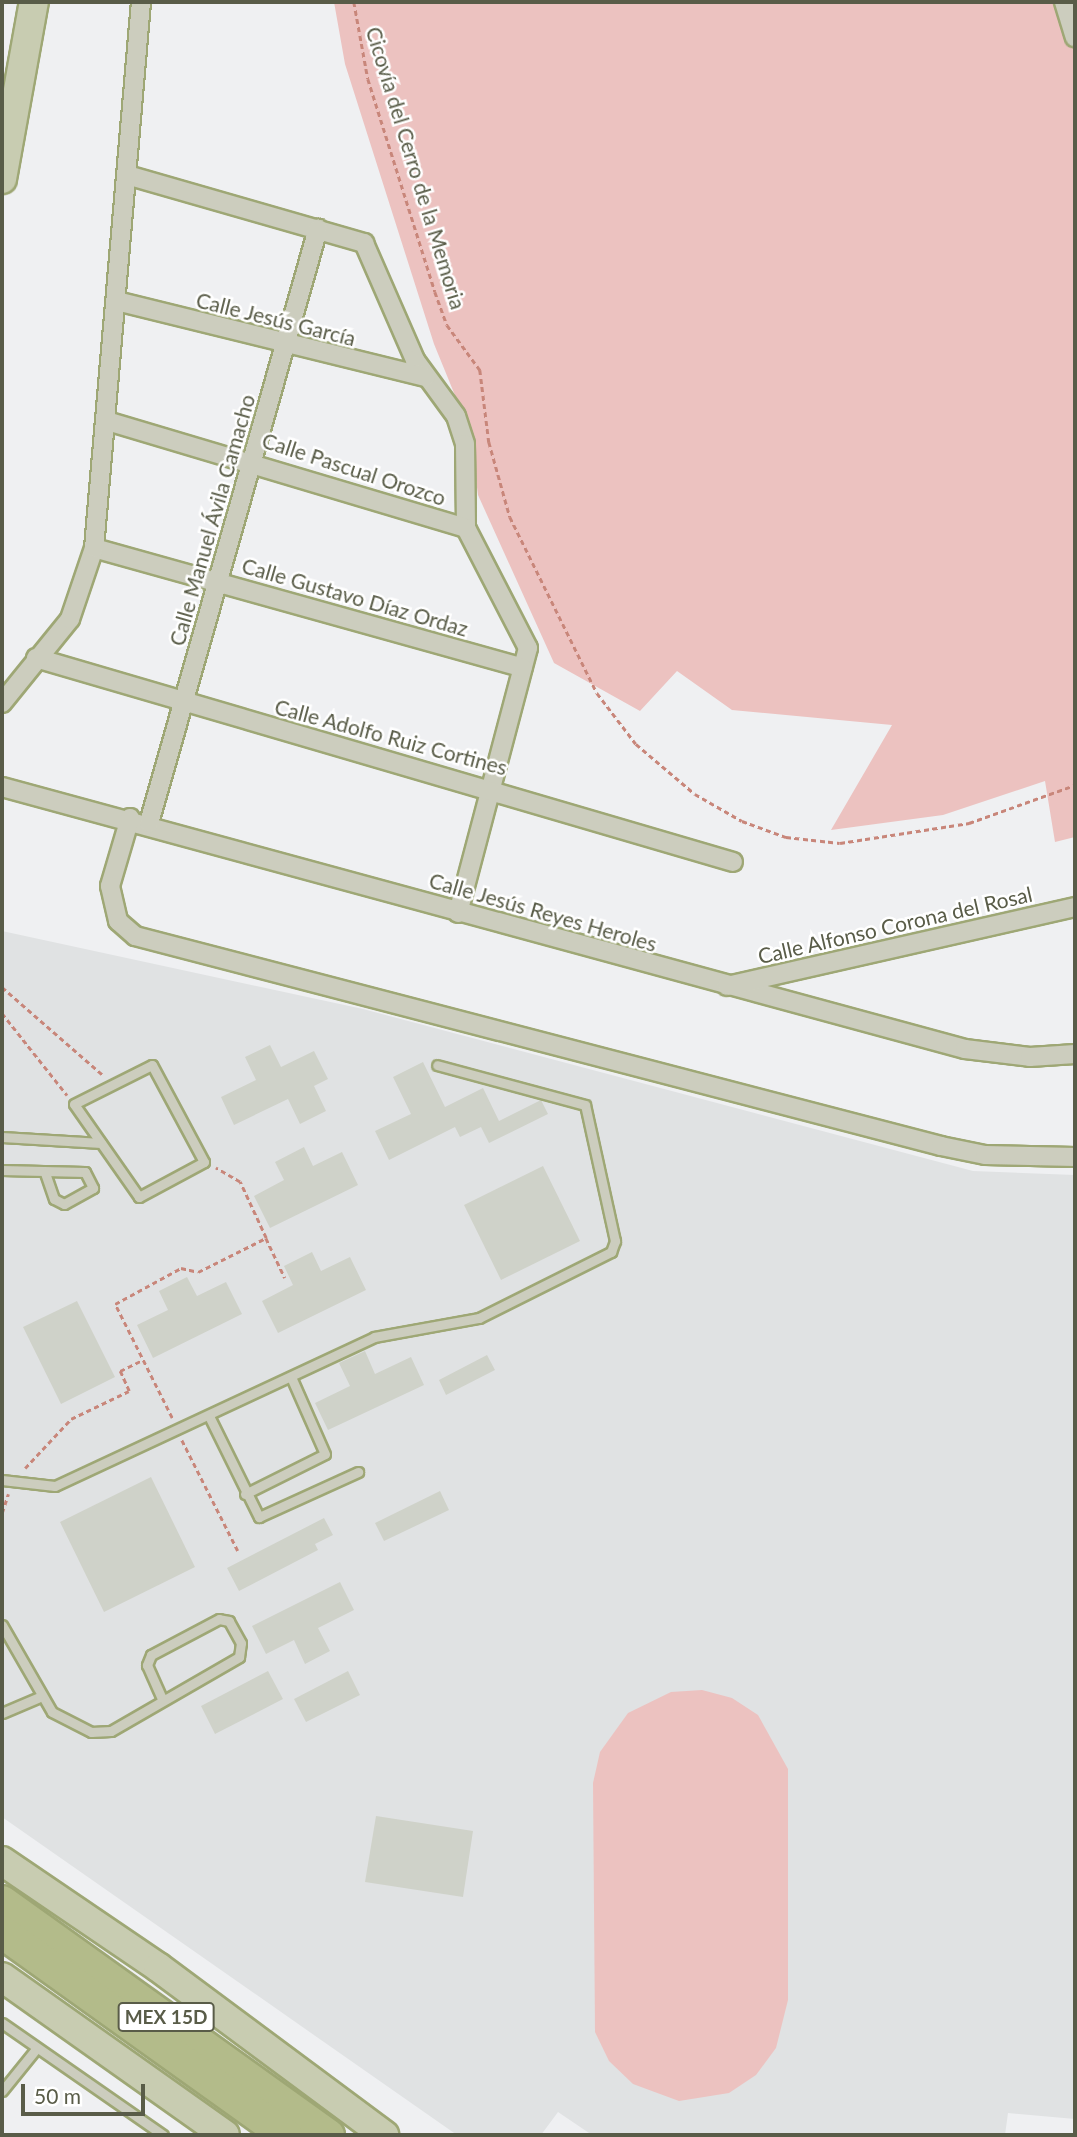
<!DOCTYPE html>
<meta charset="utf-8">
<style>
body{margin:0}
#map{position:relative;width:1077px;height:2137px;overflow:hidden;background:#eff0f2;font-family:Lato,sans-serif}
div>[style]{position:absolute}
.education>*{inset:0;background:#e0e2e3}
.green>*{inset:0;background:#ecc2c0}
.building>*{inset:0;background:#cfd2c9}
.path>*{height:2.5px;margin-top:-1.25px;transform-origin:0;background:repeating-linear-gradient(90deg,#c8867a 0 5px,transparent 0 8.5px)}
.roads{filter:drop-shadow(2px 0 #9ea775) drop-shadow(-2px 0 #9ea775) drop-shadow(0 2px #9ea775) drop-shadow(0 -2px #9ea775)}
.lane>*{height:9px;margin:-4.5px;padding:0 4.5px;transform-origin:4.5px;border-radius:4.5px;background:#cccdbe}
.street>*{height:18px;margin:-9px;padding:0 9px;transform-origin:9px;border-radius:9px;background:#cccdbe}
.primary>*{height:28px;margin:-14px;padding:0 14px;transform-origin:14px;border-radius:14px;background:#c8ccb1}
.highway>*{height:32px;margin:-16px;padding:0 16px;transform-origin:16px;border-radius:16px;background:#b3bb8a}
span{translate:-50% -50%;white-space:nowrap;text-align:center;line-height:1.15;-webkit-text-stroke:5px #fff;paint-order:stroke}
.shield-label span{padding:2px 5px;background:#fff;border:2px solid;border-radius:5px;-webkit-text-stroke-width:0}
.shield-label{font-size:19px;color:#595c48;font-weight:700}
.street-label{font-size:21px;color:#595c48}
.frame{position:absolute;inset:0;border:4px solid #595c48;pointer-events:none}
.scale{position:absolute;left:21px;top:2084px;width:124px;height:32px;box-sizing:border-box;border:4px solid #595c48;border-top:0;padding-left:9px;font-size:21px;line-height:24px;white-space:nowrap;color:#595c48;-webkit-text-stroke:5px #fff;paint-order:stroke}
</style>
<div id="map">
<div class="education">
<div style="clip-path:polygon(2px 931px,363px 1009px,973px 1171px,1075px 1175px,1075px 2119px,1008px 2113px,1005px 2135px,592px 2135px,558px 2112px,541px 2135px,457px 2135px,2px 1817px)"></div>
</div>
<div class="green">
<div style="clip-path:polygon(334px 2px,1075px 2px,1075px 837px,1055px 842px,1045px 781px,943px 815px,831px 830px,892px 725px,732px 710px,677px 671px,640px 711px,554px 663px,478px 495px,470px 432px,434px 344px,345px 64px)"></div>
<div style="clip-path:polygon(702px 1690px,732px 1698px,758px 1715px,788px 1769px,788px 2000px,776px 2048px,756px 2075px,729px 2093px,679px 2101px,633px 2084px,609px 2061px,595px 2032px,593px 1783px,600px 1752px,628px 1713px,671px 1692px)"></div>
</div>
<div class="building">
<div style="clip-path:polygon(270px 1045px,281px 1067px,314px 1051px,328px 1079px,314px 1086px,326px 1111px,300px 1124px,288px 1099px,234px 1125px,221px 1097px,256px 1080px,245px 1057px)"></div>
<div style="clip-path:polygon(423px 1062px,445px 1107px,483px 1088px,499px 1121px,541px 1100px,548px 1114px,489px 1143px,481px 1127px,460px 1137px,455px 1127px,389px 1160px,375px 1131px,411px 1114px,393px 1077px)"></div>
<div style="clip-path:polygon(304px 1147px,313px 1166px,342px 1152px,358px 1185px,270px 1228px,254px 1196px,284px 1180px,275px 1162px)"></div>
<div style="clip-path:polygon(543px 1166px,580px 1241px,501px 1280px,464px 1205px)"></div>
<div style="clip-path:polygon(312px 1252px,321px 1271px,350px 1257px,366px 1290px,278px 1333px,262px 1301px,293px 1285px,284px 1266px)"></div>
<div style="clip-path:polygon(187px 1277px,197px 1296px,226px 1282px,242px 1314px,153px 1358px,137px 1325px,168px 1310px,159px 1291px)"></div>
<div style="clip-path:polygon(77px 1301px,115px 1377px,61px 1404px,23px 1327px)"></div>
<div style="clip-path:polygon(365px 1351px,375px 1374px,411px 1357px,424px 1385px,328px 1430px,315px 1403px,350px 1386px,339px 1363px)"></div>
<div style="clip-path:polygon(487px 1355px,495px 1370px,446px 1395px,439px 1380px)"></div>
<div style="clip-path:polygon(151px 1477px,195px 1567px,104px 1612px,60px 1522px)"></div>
<div style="clip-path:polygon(440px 1491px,449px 1510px,384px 1541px,375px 1523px)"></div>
<div style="clip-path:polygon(324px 1518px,333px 1535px,315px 1544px,318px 1550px,239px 1591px,227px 1568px)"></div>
<div style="clip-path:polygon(340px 1582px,354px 1610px,318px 1628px,330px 1651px,305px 1664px,294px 1640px,266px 1654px,252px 1626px)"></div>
<div style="clip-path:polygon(268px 1671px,283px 1699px,215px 1734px,201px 1706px)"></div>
<div style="clip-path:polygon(348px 1671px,360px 1695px,306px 1722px,294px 1699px)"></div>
<div style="clip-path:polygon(376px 1816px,473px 1831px,463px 1897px,365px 1882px)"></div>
</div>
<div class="path">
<div style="left:354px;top:2px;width:78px;rotate:79.7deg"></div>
<div style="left:368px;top:79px;width:223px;rotate:72.5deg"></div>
<div style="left:435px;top:292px;width:35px;rotate:70deg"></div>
<div style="left:447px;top:325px;width:56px;rotate:53.7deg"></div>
<div style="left:480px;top:370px;width:73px;rotate:82.9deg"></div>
<div style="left:489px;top:442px;width:78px;rotate:74.4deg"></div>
<div style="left:510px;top:517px;width:196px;rotate:63.7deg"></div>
<div style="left:597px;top:693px;width:64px;rotate:52.6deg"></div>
<div style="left:636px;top:744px;width:77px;rotate:40.3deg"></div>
<div style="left:695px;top:794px;width:54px;rotate:29.9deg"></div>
<div style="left:742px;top:821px;width:47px;rotate:20deg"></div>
<div style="left:786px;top:837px;width:54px;rotate:6.3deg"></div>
<div style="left:840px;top:843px;width:131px;rotate:-8.8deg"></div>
<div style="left:969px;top:823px;width:113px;rotate:-19.7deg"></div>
<div style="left:2px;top:987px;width:135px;rotate:41.1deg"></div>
<div style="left:2px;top:1013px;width:105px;rotate:51.6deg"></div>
<div style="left:266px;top:1238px;width:44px;rotate:64.6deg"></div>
<div style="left:172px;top:1418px;width:127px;rotate:-116.6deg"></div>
<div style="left:115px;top:1304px;width:75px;rotate:-28.6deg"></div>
<div style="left:181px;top:1268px;width:17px;rotate:13deg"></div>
<div style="left:198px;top:1272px;width:76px;rotate:-26.6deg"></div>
<div style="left:266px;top:1238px;width:62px;rotate:-114.9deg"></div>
<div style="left:240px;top:1182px;width:28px;rotate:-150deg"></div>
<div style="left:182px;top:1440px;width:124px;rotate:63.2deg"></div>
<div style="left:25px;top:1468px;width:67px;rotate:-46.8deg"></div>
<div style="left:71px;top:1419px;width:64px;rotate:-25.8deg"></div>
<div style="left:129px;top:1391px;width:22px;rotate:-114deg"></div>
<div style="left:120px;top:1371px;width:25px;rotate:-26deg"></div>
<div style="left:2px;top:1513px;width:20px;rotate:-72deg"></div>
</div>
<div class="roads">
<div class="lane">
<div style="left:152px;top:1065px;width:110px;rotate:61.8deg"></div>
<div style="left:204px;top:1162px;width:74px;rotate:151.7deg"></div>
<div style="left:139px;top:1197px;width:113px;rotate:-125deg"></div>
<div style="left:74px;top:1104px;width:87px;rotate:-26.6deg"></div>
<div style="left:2px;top:1137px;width:99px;rotate:3.5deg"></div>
<div style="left:2px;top:1170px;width:83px;rotate:1.4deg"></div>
<div style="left:85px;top:1172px;width:18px;rotate:63deg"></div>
<div style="left:93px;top:1188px;width:33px;rotate:151deg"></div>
<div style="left:64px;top:1204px;width:11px;rotate:-153deg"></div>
<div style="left:54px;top:1199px;width:28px;rotate:-109deg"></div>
<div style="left:209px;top:1416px;width:113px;rotate:63.7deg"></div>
<div style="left:259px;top:1517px;width:109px;rotate:-24.4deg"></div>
<div style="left:2px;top:1480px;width:53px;rotate:6.5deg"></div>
<div style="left:55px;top:1486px;width:352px;rotate:-25deg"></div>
<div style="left:374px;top:1337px;width:107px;rotate:-10.3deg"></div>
<div style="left:479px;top:1318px;width:148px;rotate:-26.6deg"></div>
<div style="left:611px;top:1252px;width:12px;rotate:-70deg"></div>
<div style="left:615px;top:1241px;width:139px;rotate:-102.4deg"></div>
<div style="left:585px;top:1105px;width:153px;rotate:-164.9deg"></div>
<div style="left:245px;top:1494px;width:89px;rotate:-26.6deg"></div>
<div style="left:325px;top:1454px;width:84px;rotate:-113.8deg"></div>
<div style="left:2px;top:1625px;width:100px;rotate:60.1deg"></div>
<div style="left:52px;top:1712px;width:44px;rotate:27.1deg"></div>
<div style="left:91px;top:1732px;width:20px;rotate:-3deg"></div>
<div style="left:111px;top:1731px;width:148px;rotate:-30deg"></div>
<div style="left:239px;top:1657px;width:14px;rotate:-82deg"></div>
<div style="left:241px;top:1643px;width:25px;rotate:-119deg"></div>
<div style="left:229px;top:1621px;width:10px;rotate:-169deg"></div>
<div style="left:219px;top:1619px;width:77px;rotate:152.1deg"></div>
<div style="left:151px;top:1655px;width:11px;rotate:112deg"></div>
<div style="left:147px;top:1665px;width:37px;rotate:66deg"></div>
<div style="left:2px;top:1713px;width:39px;rotate:-23deg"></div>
<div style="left:2px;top:2023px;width:196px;rotate:34.8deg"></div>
<div style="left:2px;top:2091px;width:54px;rotate:-51deg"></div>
</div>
<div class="street">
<div style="left:1064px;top:2px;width:37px;rotate:73deg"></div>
<div style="left:127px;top:175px;width:247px;rotate:16deg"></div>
<div style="left:364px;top:243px;width:128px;rotate:66.4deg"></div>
<div style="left:415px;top:360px;width:69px;rotate:53.8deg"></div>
<div style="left:456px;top:416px;width:29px;rotate:72deg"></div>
<div style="left:465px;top:444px;width:84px;rotate:89.3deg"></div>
<div style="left:466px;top:528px;width:135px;rotate:62.7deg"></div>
<div style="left:528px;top:648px;width:274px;rotate:104.8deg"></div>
<div style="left:116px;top:301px;width:319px;rotate:13.8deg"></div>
<div style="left:107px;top:421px;width:375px;rotate:16.6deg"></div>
<div style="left:94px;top:548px;width:445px;rotate:15.6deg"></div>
<div style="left:36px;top:658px;width:726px;rotate:16.31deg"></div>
<div style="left:2px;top:703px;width:108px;rotate:-51deg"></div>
<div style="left:70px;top:619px;width:75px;rotate:-71.3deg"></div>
<div style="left:94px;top:548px;width:548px;rotate:-85.08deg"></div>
<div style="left:2px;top:787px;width:998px;rotate:15.22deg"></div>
<div style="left:965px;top:1049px;width:65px;rotate:7deg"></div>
<div style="left:1030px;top:1057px;width:45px;rotate:-3.8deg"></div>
<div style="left:130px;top:818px;width:71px;rotate:106.4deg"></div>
<div style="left:110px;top:886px;width:36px;rotate:77deg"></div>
<div style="left:118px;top:921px;width:23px;rotate:41deg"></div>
<div style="left:135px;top:936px;width:833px;rotate:14.6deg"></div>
<div style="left:941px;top:1146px;width:45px;rotate:11.6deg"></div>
<div style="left:985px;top:1155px;width:90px;rotate:1.3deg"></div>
<div style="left:149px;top:823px;width:618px;rotate:-74.12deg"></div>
<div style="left:727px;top:986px;width:357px;rotate:-12.8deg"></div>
</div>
<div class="primary">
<div style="left:2px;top:179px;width:180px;rotate:-79.8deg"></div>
<div style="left:2px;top:1861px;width:189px;rotate:34.2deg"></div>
<div style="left:158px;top:1967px;width:282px;rotate:36.6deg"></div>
<div style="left:2px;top:1977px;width:273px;rotate:35.3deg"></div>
</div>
<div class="highway">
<div style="left:2px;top:1902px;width:401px;rotate:35.6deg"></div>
<div style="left:2px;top:1932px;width:349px;rotate:35.6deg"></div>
</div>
</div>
<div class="shield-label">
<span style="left:166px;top:2017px">MEX 15D</span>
</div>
<div class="street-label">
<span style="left:416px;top:168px;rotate:73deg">Cicovía del Cerro de la Memoria</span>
<span style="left:276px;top:319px;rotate:14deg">Calle Jesús García</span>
<span style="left:354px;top:469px;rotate:18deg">Calle Pascual Orozco</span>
<span style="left:212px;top:520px;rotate:-74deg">Calle Manuel Ávila Camacho</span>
<span style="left:355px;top:597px;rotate:16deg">Calle Gustavo Díaz Ordaz</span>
<span style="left:391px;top:737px;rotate:15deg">Calle Adolfo Ruiz Cortines</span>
<span style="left:543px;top:912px;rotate:16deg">Calle Jesús Reyes Heroles</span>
<span style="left:895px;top:925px;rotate:-13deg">Calle Alfonso Corona del Rosal</span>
</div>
<div class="frame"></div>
<div class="scale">50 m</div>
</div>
